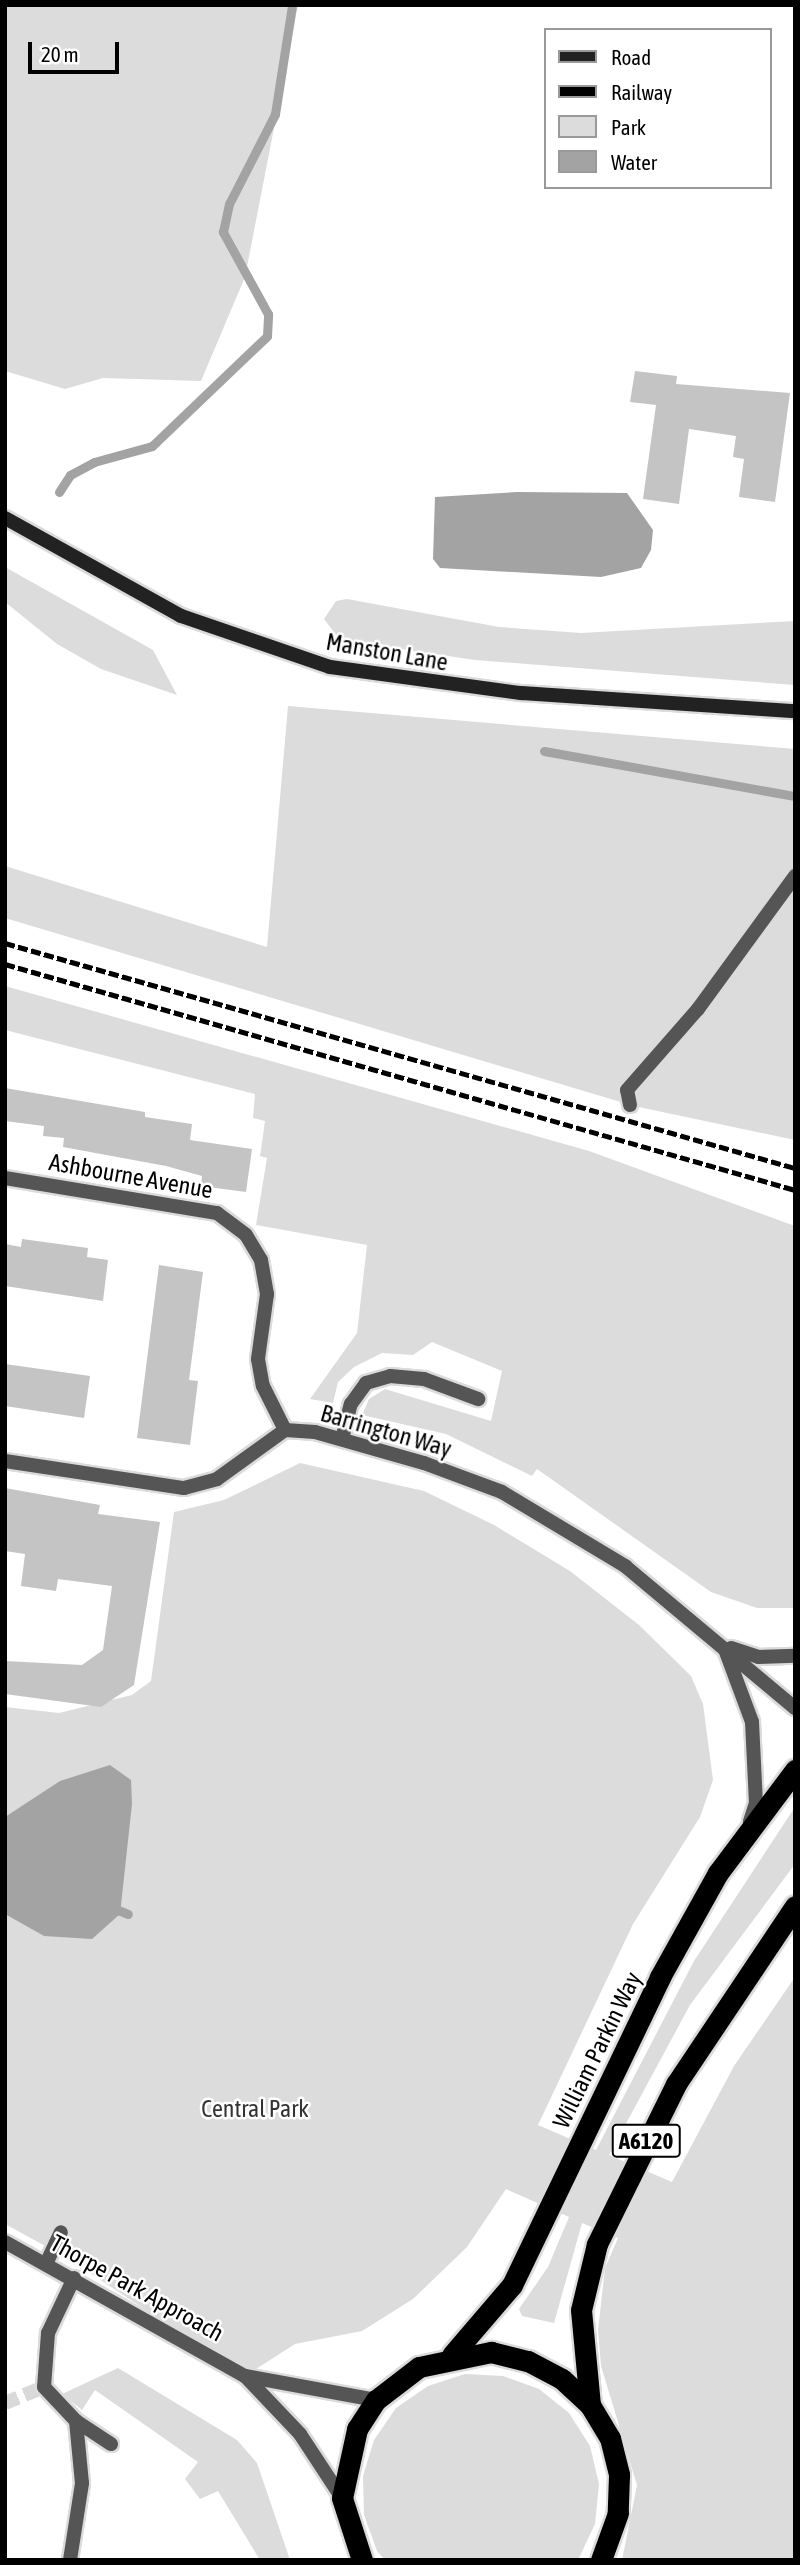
<!DOCTYPE html>
<style>
body{margin:0}
#map{position:relative;width:800px;height:2565px;overflow:hidden;background:#fff;font-family:"Asap Condensed",sans-serif}
div>[style]{position:absolute}
.green>*{inset:0;background:#dcdcdc}
.water>*{inset:0;background:#a3a3a3}
.stream>*{height:9px;margin:-4.5px;padding:0 4.5px;transform-origin:4.5px;border-radius:4.5px;background:#a3a3a3}
.building>*{inset:0;background:#c4c4c4}
.street-tunnel>*{height:14px;margin-top:-7px;transform-origin:0;background:repeating-linear-gradient(90deg,#d9d9d9 0 14px,transparent 0 21px)}
.roads{filter:drop-shadow(2px 0 #dbdbdb) drop-shadow(-2px 0 #dbdbdb) drop-shadow(0 2px #dbdbdb) drop-shadow(0 -2px #dbdbdb)}
.lane>*{height:14px;margin:-7px;padding:0 7px;transform-origin:7px;border-radius:7px;background:#555}
.street>*{height:14px;margin:-7px;padding:0 7px;transform-origin:7px;border-radius:7px;background:#555}
.secondary>*{height:14px;margin:-7px;padding:0 7px;transform-origin:7px;border-radius:7px;background:#222}
.highway>*{height:21px;margin:-10.5px;padding:0 10.5px;transform-origin:10.5px;border-radius:10.5px;background:#000}
.rail>*{height:5px;margin-top:-2.5px;transform-origin:0;background:repeating-linear-gradient(90deg,#000 0 10px,transparent 0 13.5px)}
span{translate:-50% -50%;white-space:nowrap;text-align:center;line-height:1.15;-webkit-text-stroke:5px #fff;paint-order:stroke}
.shield-label span{padding:2px 5px;background:#fff;border:2px solid;border-radius:5px;-webkit-text-stroke-width:0}
.shield-label{font-size:23px;color:#000;font-weight:700}
.street-label{font-size:24px;color:#000}
.park-label{font-size:24px;color:#333}
.frame{position:absolute;inset:0;border:7px solid #000;pointer-events:none}
.legend{position:absolute;left:544px;top:28px;width:228px;height:161px;box-sizing:border-box;background:#fff;border:2px solid #999;margin:0;padding:9px 12px;list-style:none;font-size:21px;color:#000}
.legend li{display:flex;align-items:center;gap:14px;height:35px}
.legend b{width:35px;border:2px solid #999}
.scale{position:absolute;left:28px;top:42px;width:91px;height:32px;box-sizing:border-box;border:4px solid #000;border-top:0;padding-left:9px;font-size:21px;line-height:24px;white-space:nowrap;color:#000;-webkit-text-stroke:5px #fff;paint-order:stroke}
</style>
<div id="map">
<div class="green">
<div style="clip-path:polygon(5px 5px,298px 5px,245px 277px,201px 381px,103px 378px,65px 389px,5px 371px)"></div>
<div style="clip-path:polygon(5px 567px,153px 650px,177px 695px,101px 669px,57px 644px,5px 602px)"></div>
<div style="clip-path:polygon(347px 599px,499px 627px,581px 633px,795px 621px,795px 685px,475px 660px,340px 640px,324px 619px,336px 601px)"></div>
<div style="clip-path:polygon(288px 706px,795px 749px,795px 1140px,634px 1106px,5px 918px,5px 866px,267px 947px)"></div>
<div style="clip-path:polygon(5px 986px,589px 1151px,795px 1226px,795px 1608px,757px 1608px,711px 1592px,537px 1469px,532px 1476px,446px 1434px,362px 1415px,369px 1399px,385px 1389px,491px 1421px,502px 1371px,432px 1342px,413px 1355px,382px 1353px,354px 1367px,338px 1382px,333px 1403px,310px 1399px,357px 1333px,367px 1245px,256px 1225px,267px 1158px,260px 1156px,265px 1121px,253px 1118px,255px 1094px,5px 1030px)"></div>
<div style="clip-path:polygon(300px 1463px,424px 1491px,494px 1525px,570px 1571px,639px 1625px,691px 1676px,703px 1704px,713px 1780px,700px 1817px,633px 1924px,538px 2125px,596px 2150px,694px 1961px,795px 1807px,795px 1864px,690px 2005px,609px 2155px,672px 2182px,734px 2066px,795px 1977px,795px 2560px,622px 2560px,637px 2485px,601px 2366px,598px 2330px,605px 2268px,618px 2238px,582px 2223px,554px 2323px,522px 2316px,519px 2309px,548px 2267px,569px 2217px,506px 2189px,467px 2247px,413px 2299px,362px 2331px,295px 2344px,245px 2376px,69px 2259px,5px 2224px,5px 1707px,59px 1713px,132px 1695px,151px 1681px,174px 1512px,224px 1500px)"></div>
<div style="clip-path:polygon(118px 2368px,237px 2440px,257px 2463px,290px 2560px,260px 2560px,218px 2491px,200px 2499px,185px 2479px,198px 2462px,95px 2390px,82px 2410px,62px 2394px)"></div>
<div style="clip-path:polygon(465px 2374px,503px 2376px,539px 2389px,569px 2413px,590px 2446px,599px 2484px,595px 2524px,578px 2560px,385px 2560px,377px 2551px,364px 2515px,363px 2476px,374px 2440px,396px 2408px,428px 2386px)"></div>
</div>
<div class="water">
<div style="clip-path:polygon(517px 492px,627px 493px,653px 530px,651px 550px,641px 568px,601px 577px,440px 568px,433px 559px,435px 497px)"></div>
<div style="clip-path:polygon(110px 1765px,131px 1780px,132px 1804px,120px 1914px,92px 1939px,44px 1936px,5px 1914px,5px 1817px,60px 1781px)"></div>
</div>
<div class="stream">
<div style="left:59px;top:492px;width:20px;rotate:-57deg"></div>
<div style="left:70px;top:475px;width:27px;rotate:-28deg"></div>
<div style="left:94px;top:462px;width:60px;rotate:-15.4deg"></div>
<div style="left:152px;top:446px;width:159px;rotate:-43.7deg"></div>
<div style="left:267px;top:336px;width:22px;rotate:-87deg"></div>
<div style="left:268px;top:314px;width:94px;rotate:-118.8deg"></div>
<div style="left:223px;top:232px;width:29px;rotate:-78deg"></div>
<div style="left:229px;top:204px;width:101px;rotate:-62.9deg"></div>
<div style="left:275px;top:114px;width:110px;rotate:-81.1deg"></div>
<div style="left:544px;top:751px;width:255px;rotate:10.2deg"></div>
<div style="left:113px;top:1908px;width:16px;rotate:22deg"></div>
</div>
<div class="building">
<div style="clip-path:polygon(635px 371px,677px 376px,676px 384px,790px 393px,775px 502px,739px 497px,744px 459px,733px 457px,736px 436px,689px 429px,679px 504px,643px 499px,656px 405px,630px 402px)"></div>
<div style="clip-path:polygon(5px 1088px,145px 1112px,145px 1117px,192px 1124px,190px 1140px,252px 1149px,246px 1192px,201px 1186px,202px 1176px,166px 1166px,63px 1147px,64px 1138px,43px 1136px,44px 1126px,5px 1121px)"></div>
<div style="clip-path:polygon(22px 1239px,88px 1248px,87px 1257px,108px 1260px,103px 1301px,5px 1286px,5px 1244px,21px 1247px)"></div>
<div style="clip-path:polygon(159px 1265px,203px 1272px,189px 1380px,198px 1381px,190px 1445px,137px 1438px)"></div>
<div style="clip-path:polygon(5px 1364px,90px 1376px,84px 1418px,5px 1406px)"></div>
<div style="clip-path:polygon(5px 1488px,100px 1505px,98px 1514px,160px 1522px,134px 1685px,101px 1707px,5px 1694px,5px 1661px,82px 1665px,103px 1650px,112px 1586px,58px 1579px,56px 1591px,21px 1586px,25px 1554px,5px 1551px)"></div>
</div>
<div class="street-tunnel">
<div style="left:5px;top:2403px;width:42px;rotate:-22.3deg"></div>
</div>
<div class="roads">
<div class="lane">
<div style="left:630px;top:1105px;width:15px;rotate:-101deg"></div>
<div style="left:627px;top:1090px;width:108px;rotate:-48.8deg"></div>
<div style="left:698px;top:1009px;width:165px;rotate:-53.9deg"></div>
<div style="left:342px;top:1439px;width:36px;rotate:-76deg"></div>
<div style="left:351px;top:1404px;width:26px;rotate:-54deg"></div>
<div style="left:366px;top:1383px;width:25px;rotate:-16deg"></div>
<div style="left:390px;top:1376px;width:34px;rotate:5deg"></div>
<div style="left:424px;top:1379px;width:58px;rotate:20.3deg"></div>
<div style="left:46px;top:2264px;width:35px;rotate:-65deg"></div>
<div style="left:74px;top:2278px;width:61px;rotate:115.3deg"></div>
<div style="left:48px;top:2333px;width:54px;rotate:94.2deg"></div>
<div style="left:44px;top:2387px;width:47px;rotate:46.7deg"></div>
<div style="left:76px;top:2421px;width:42px;rotate:33.3deg"></div>
<div style="left:70px;top:2560px;width:78px;rotate:-81.1deg"></div>
</div>
<div class="street">
<div style="left:5px;top:1178px;width:215px;rotate:9.4deg"></div>
<div style="left:217px;top:1213px;width:36px;rotate:37deg"></div>
<div style="left:246px;top:1235px;width:29px;rotate:59deg"></div>
<div style="left:261px;top:1260px;width:35px;rotate:80deg"></div>
<div style="left:267px;top:1294px;width:66px;rotate:97.9deg"></div>
<div style="left:258px;top:1359px;width:27px;rotate:80deg"></div>
<div style="left:263px;top:1386px;width:49px;rotate:63.4deg"></div>
<div style="left:5px;top:1461px;width:181px;rotate:8.6deg"></div>
<div style="left:184px;top:1488px;width:34px;rotate:-15deg"></div>
<div style="left:217px;top:1479px;width:84px;rotate:-35.8deg"></div>
<div style="left:285px;top:1430px;width:30px;rotate:4deg"></div>
<div style="left:315px;top:1432px;width:113px;rotate:15.9deg"></div>
<div style="left:424px;top:1463px;width:83px;rotate:20.4deg"></div>
<div style="left:502px;top:1492px;width:144px;rotate:31deg"></div>
<div style="left:625px;top:1566px;width:222px;rotate:39.9deg"></div>
<div style="left:731px;top:1648px;width:28px;rotate:18deg"></div>
<div style="left:758px;top:1657px;width:37px;rotate:-2deg"></div>
<div style="left:726px;top:1652px;width:75px;rotate:69.6deg"></div>
<div style="left:752px;top:1722px;width:81px;rotate:87.2deg"></div>
<div style="left:756px;top:1803px;width:20px;rotate:108deg"></div>
<div style="left:5px;top:2242px;width:275px;rotate:29.2deg"></div>
<div style="left:245px;top:2376px;width:80px;rotate:46.5deg"></div>
<div style="left:300px;top:2434px;width:77px;rotate:56.7deg"></div>
<div style="left:245px;top:2376px;width:133px;rotate:10.4deg"></div>
<div style="left:76px;top:2421px;width:62px;rotate:84.5deg"></div>
</div>
<div class="secondary">
<div style="left:5px;top:518px;width:201px;rotate:29.1deg"></div>
<div style="left:181px;top:616px;width:157px;rotate:18.9deg"></div>
<div style="left:330px;top:667px;width:193px;rotate:7.8deg"></div>
<div style="left:521px;top:693px;width:275px;rotate:3.8deg"></div>
</div>
<div class="highway">
<div style="left:452px;top:2355px;width:92px;rotate:-49.4deg"></div>
<div style="left:512px;top:2285px;width:342px;rotate:-64.3deg"></div>
<div style="left:660px;top:1977px;width:119px;rotate:-60.9deg"></div>
<div style="left:718px;top:1873px;width:129px;rotate:-53.2deg"></div>
<div style="left:590px;top:2405px;width:95px;rotate:-95.4deg"></div>
<div style="left:581px;top:2310px;width:68px;rotate:-76.4deg"></div>
<div style="left:597px;top:2244px;width:178px;rotate:-63.7deg"></div>
<div style="left:676px;top:2084px;width:214px;rotate:-56.2deg"></div>
<div style="left:362px;top:2560px;width:65px;rotate:-107.9deg"></div>
<div style="left:342px;top:2498px;width:71px;rotate:-77.7deg"></div>
<div style="left:357px;top:2429px;width:35px;rotate:-57deg"></div>
<div style="left:376px;top:2400px;width:54px;rotate:-37.5deg"></div>
<div style="left:419px;top:2367px;width:74px;rotate:-11.8deg"></div>
<div style="left:491px;top:2352px;width:38px;rotate:14deg"></div>
<div style="left:528px;top:2361px;width:38px;rotate:28deg"></div>
<div style="left:562px;top:2379px;width:38px;rotate:43deg"></div>
<div style="left:590px;top:2405px;width:39px;rotate:59deg"></div>
<div style="left:610px;top:2438px;width:38px;rotate:76deg"></div>
<div style="left:619px;top:2475px;width:38px;rotate:92deg"></div>
<div style="left:618px;top:2513px;width:50px;rotate:109.9deg"></div>
</div>
</div>
<div class="rail">
<div style="left:5px;top:943px;width:821px;rotate:15.9deg"></div>
<div style="left:5px;top:964px;width:822px;rotate:15.96deg"></div>
</div>
<div class="shield-label">
<span style="left:646px;top:2141px">A6120</span>
</div>
<div class="street-label">
<span style="left:387px;top:652px;rotate:10deg">Manston Lane</span>
<span style="left:131px;top:1176px;rotate:10deg">Ashbourne Avenue</span>
<span style="left:386px;top:1431px;rotate:16deg">Barrington Way</span>
<span style="left:597px;top:2050px;rotate:-64deg">William Parkin Way</span>
<span style="left:137px;top:2288px;rotate:29deg">Thorpe Park Approach</span>
</div>
<div class="park-label">
<span style="left:255px;top:2109px">Central Park</span>
</div>
<div class="frame"></div>
<ul class="legend">
<li><b style="height:9px;background:#222"></b>Road</li>
<li><b style="height:9px;background:#000"></b>Railway</li>
<li><b style="height:19px;background:#dcdcdc"></b>Park</li>
<li><b style="height:19px;background:#a3a3a3"></b>Water</li>
</ul>
<div class="scale">20 m</div>
</div>
